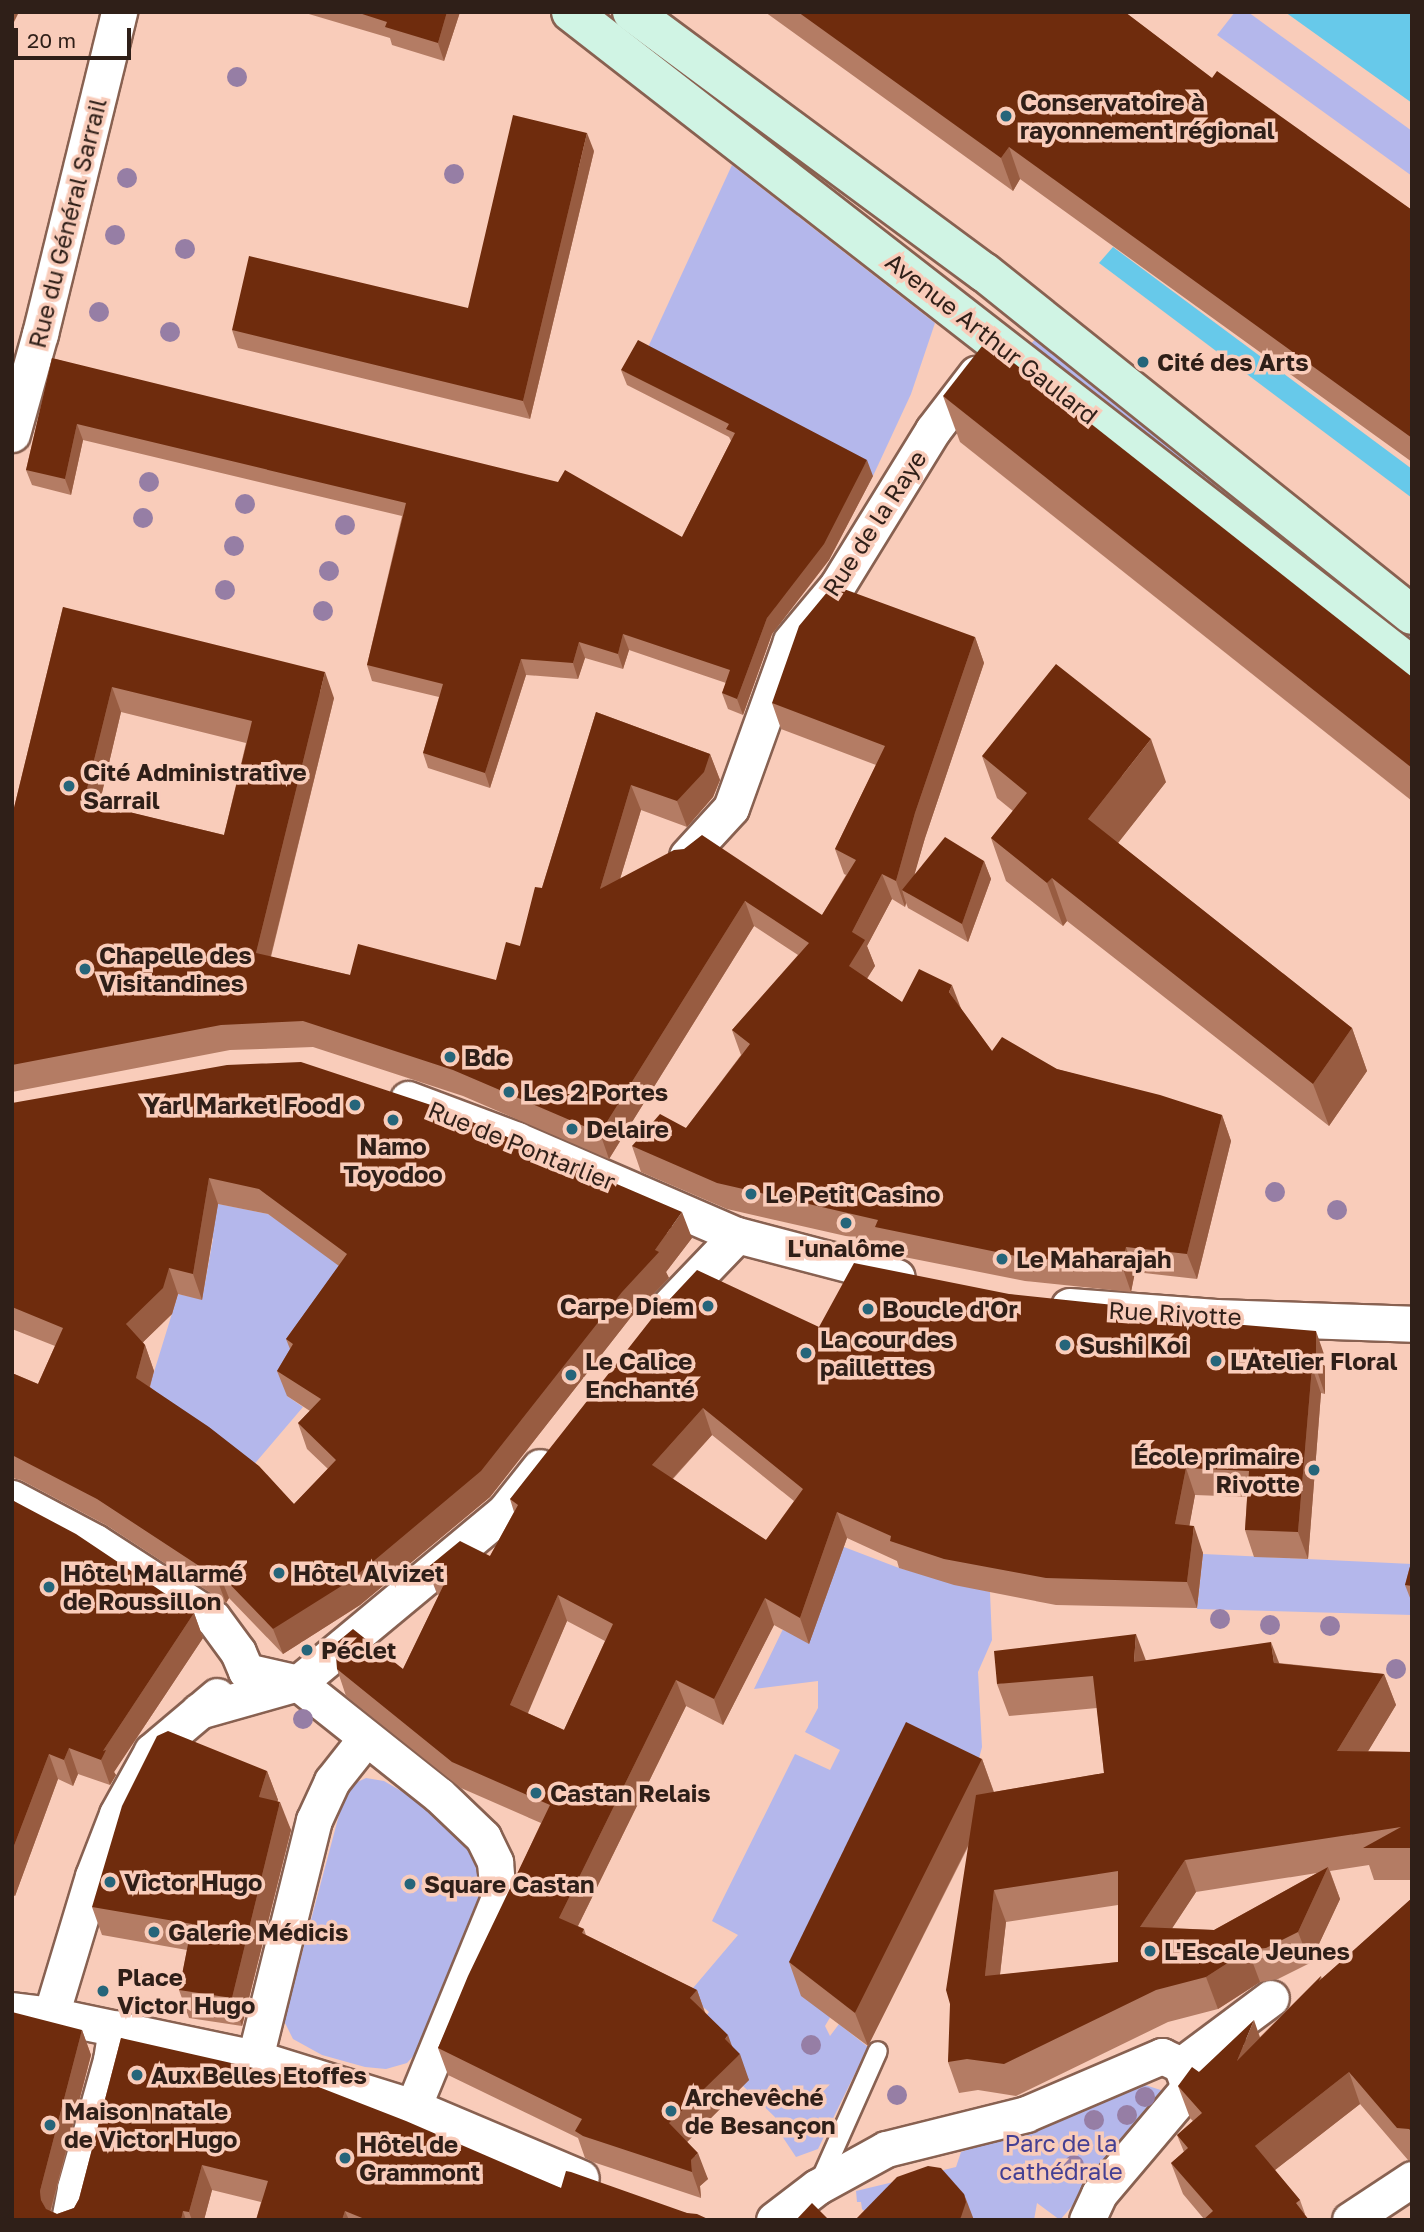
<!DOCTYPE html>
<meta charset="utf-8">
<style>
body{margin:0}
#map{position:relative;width:1424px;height:2232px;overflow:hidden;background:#f9ccba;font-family:"Golos Text",sans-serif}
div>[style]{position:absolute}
.green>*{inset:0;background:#b4b7eb}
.water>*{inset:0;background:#67c9ea}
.roads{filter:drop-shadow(2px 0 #886151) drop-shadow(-2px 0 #886151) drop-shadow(0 2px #886151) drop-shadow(0 -2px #886151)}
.service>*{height:18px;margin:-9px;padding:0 9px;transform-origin:9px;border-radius:9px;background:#fff}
.minor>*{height:35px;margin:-17.5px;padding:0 17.5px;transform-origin:17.5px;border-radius:17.5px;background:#fff}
.secondary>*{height:38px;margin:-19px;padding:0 19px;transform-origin:19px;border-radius:19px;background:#d0f4e4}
.trees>*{width:20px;height:20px;margin:-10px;border-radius:50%;background:#967ea5}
.wall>*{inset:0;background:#b47c64}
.shaded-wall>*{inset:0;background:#985c41}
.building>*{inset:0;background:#6f2c0d}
.dots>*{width:19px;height:19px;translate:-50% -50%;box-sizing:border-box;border:4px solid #f9ccba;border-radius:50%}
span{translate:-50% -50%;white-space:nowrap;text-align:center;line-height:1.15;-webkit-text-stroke:7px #f9ccba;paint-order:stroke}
.poi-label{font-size:24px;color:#2f1f18;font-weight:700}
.left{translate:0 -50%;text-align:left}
.right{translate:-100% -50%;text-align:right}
.street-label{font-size:24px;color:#2f1f18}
.park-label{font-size:24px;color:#453f93}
.frame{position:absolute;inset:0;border:14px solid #2f1f18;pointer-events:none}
.scale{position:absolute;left:14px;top:28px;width:117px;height:32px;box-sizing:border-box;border:4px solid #2f1f18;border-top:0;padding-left:9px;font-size:21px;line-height:24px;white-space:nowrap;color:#2f1f18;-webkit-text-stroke:5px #f9ccba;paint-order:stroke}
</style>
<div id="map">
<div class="green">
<div style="clip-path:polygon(1235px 12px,1248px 12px,1412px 131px,1412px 176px,1217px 35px)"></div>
<div style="clip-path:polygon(732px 165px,935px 323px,911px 394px,873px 476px,644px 356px)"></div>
<div style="clip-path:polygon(1040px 334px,1412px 628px,1412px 654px,1028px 347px)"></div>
<div style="clip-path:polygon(199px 1200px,268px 1214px,346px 1266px,287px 1396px,303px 1407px,246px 1474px,138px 1405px,154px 1372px,178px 1294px,202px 1299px,213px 1239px)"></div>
<div style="clip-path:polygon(844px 1547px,899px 1568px,990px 1592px,992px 1640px,978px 1672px,982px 1747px,976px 1770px,825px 2026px,830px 2036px,839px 2024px,868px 2047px,818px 2149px,796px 2157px,778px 2130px,778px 2120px,743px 2086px,700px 2024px,709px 2012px,688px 1994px,738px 1935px,712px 1921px,795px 1754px,830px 1770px,840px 1750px,805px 1732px,818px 1708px,818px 1681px,754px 1689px,783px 1629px)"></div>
<div style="clip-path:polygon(1203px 1554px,1412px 1564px,1412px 1615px,1197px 1609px)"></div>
<div style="clip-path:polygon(366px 1778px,384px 1781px,418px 1801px,463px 1841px,478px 1860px,482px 1888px,477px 1911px,416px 2053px,407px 2063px,386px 2069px,365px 2067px,322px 2055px,293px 2039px,284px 2021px,343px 1800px,353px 1784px)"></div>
<div style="clip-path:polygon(1142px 2084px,1170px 2093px,1060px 2220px,1037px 2203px,1034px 2220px,974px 2220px,973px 2217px,874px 2220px,862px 2209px,861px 2202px,857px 2202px,856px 2191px,956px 2167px,961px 2152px,1098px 2104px)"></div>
</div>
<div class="water">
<div style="clip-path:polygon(1285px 12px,1412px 12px,1412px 103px)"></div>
<div style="clip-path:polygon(1113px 247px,1412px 469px,1412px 498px,1099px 263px)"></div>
</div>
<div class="roads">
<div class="service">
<div style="left:820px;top:2181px;width:142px;rotate:-66deg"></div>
</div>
<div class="minor">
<div style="left:12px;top:434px;width:104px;rotate:-74.4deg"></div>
<div style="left:40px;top:334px;width:332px;rotate:-76.2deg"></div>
<div style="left:687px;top:856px;width:65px;rotate:-47.5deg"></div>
<div style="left:731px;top:808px;width:177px;rotate:-70.2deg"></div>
<div style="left:791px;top:641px;width:72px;rotate:-50.1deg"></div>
<div style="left:837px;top:586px;width:183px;rotate:-58.4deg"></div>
<div style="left:933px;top:430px;width:71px;rotate:-52.5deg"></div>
<div style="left:408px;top:1099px;width:116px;rotate:20.6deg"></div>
<div style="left:517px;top:1140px;width:240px;rotate:23.4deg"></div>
<div style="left:737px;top:1235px;width:165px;rotate:14.7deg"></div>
<div style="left:669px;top:1306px;width:98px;rotate:-46.2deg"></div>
<div style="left:1069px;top:1306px;width:147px;rotate:4.3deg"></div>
<div style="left:1216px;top:1317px;width:196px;rotate:2deg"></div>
<div style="left:12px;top:1498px;width:94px;rotate:27.9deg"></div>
<div style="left:95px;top:1542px;width:140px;rotate:32.8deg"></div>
<div style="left:213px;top:1618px;width:42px;rotate:53.7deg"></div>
<div style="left:238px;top:1652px;width:21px;rotate:67deg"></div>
<div style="left:246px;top:1671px;width:53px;rotate:13deg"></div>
<div style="left:298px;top:1683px;width:180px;rotate:38.5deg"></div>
<div style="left:439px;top:1795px;width:61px;rotate:43.7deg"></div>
<div style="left:483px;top:1837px;width:28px;rotate:64deg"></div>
<div style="left:495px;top:1862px;width:38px;rotate:85deg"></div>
<div style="left:498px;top:1900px;width:224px;rotate:112.3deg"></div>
<div style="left:199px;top:1711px;width:103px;rotate:-15.8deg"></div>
<div style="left:298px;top:1683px;width:269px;rotate:-39.7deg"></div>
<div style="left:505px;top:1511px;width:56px;rotate:-51.5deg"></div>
<div style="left:12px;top:2010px;width:39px;rotate:7deg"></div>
<div style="left:51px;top:2015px;width:208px;rotate:11.9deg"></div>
<div style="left:255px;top:2058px;width:165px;rotate:17.2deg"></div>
<div style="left:413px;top:2107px;width:182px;rotate:22.9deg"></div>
<div style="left:51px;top:2015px;width:145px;rotate:-73.2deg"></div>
<div style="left:93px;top:1876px;width:66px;rotate:-68.8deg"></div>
<div style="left:117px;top:1814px;width:72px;rotate:-60.9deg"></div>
<div style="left:152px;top:1751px;width:85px;rotate:-40.2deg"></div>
<div style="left:255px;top:2058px;width:245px;rotate:-76.1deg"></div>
<div style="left:314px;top:1820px;width:43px;rotate:-65.2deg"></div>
<div style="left:332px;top:1781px;width:55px;rotate:-51.7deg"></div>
<div style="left:1181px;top:2065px;width:112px;rotate:-36.7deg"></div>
<div style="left:69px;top:2220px;width:33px;rotate:-79deg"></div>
<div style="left:75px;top:2188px;width:133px;rotate:-74.3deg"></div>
<div style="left:111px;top:2060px;width:32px;rotate:-81deg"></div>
<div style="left:774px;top:2220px;width:54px;rotate:-37.5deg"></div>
<div style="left:817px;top:2187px;width:79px;rotate:-28.8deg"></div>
<div style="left:886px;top:2149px;width:144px;rotate:-14deg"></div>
<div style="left:1026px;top:2114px;width:148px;rotate:-23.1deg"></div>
<div style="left:1162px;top:2056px;width:21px;rotate:25deg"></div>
<div style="left:1087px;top:2220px;width:29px;rotate:-65deg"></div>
<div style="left:1099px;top:2194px;width:135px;rotate:-49.8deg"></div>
<div style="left:1186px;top:2091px;width:10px;rotate:-84deg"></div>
<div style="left:1187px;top:2081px;width:17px;rotate:-111deg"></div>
<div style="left:1350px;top:2220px;width:74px;rotate:-33.5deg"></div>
</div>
<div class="secondary">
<div style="left:571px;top:12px;width:1065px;rotate:37.87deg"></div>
<div style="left:632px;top:12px;width:438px;rotate:36.5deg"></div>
<div style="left:984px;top:272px;width:548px;rotate:38.71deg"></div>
</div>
</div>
<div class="trees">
<div style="left:237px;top:77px"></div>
<div style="left:454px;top:174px"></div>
<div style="left:127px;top:178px"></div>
<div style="left:115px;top:235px"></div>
<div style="left:185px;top:249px"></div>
<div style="left:99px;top:312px"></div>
<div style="left:170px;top:332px"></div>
<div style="left:149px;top:482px"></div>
<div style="left:245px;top:504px"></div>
<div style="left:143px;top:518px"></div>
<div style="left:345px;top:525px"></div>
<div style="left:234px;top:546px"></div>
<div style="left:329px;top:571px"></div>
<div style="left:225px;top:590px"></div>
<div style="left:323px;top:611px"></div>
<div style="left:1275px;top:1192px"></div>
<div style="left:1337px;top:1210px"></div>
<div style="left:1220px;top:1619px"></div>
<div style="left:1270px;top:1625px"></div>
<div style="left:1330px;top:1626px"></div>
<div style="left:1396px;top:1669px"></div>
<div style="left:303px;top:1719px"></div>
<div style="left:811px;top:2045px"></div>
<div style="left:897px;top:2095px"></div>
<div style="left:1145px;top:2097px"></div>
<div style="left:1127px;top:2115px"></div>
<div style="left:1094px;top:2120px"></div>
<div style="left:1074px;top:2165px"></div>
</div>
<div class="wall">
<div style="clip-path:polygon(302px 12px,460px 12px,444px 61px,392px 45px,390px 38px)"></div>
<div style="clip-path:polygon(765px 12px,1126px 12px,1127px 14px,1212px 78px,1412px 210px,1412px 462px,1020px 179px,1013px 191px)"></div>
<div style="clip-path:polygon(594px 151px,530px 419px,238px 348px,232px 330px,468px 308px)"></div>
<div style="clip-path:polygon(52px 358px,682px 537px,731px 441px,729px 437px,627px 385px,621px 370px,873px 476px,829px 560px,772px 634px,743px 715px,728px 709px,722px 693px,726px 683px,629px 650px,623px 669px,585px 658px,578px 679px,526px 675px,490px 788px,428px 768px,423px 753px,439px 697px,372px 681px,367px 665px,402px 516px,83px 440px,71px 495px,32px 485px,26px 470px)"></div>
<div style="clip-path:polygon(943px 396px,1412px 677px,1412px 801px,960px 442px)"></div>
<div style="clip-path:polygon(evenodd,63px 607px,334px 698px,271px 957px,350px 975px,496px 980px,520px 946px,542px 888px,596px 712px,710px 754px,720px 780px,713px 797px,687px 827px,641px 810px,620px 879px,822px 915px,846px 875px,844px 874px,835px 849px,876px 765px,781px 729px,772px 703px,975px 637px,984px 663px,925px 838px,914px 874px,984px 861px,991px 879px,968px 942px,908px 908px,906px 903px,905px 907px,892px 899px,867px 946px,875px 966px,867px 979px,902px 1002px,960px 1007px,992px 1051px,1222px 1115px,1231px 1141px,1197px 1279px,1135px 1272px,1131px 1292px,1025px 1281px,884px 1253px,881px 1244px,727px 1209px,641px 1172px,632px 1146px,686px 1128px,741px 1055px,732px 1030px,798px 955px,754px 926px,609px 1159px,463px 1096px,313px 1047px,230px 1050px,12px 1092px,12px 816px,63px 607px,121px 712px,246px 743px,224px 835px,99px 805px,121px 712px)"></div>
<div style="clip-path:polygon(982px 756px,1166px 782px,1118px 843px,1352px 1028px,1367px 1071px,1329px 1126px,1067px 921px,1063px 926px,1006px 881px,991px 838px,1013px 811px,997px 798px)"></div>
<div style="clip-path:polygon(evenodd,12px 1103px,692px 1238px,666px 1272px,669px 1278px,631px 1317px,490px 1497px,360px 1605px,283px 1654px,229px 1598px,226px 1603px,106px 1525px,21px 1480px,12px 1478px,12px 1373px,38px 1384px,55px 1346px,12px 1329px,12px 1103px,218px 1204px,268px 1214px,339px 1266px,286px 1339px,290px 1349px,277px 1371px,287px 1396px,310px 1411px,298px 1423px,307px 1449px,328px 1469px,294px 1504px,150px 1387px,154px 1371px,145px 1345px,143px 1342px,172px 1314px,178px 1294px,202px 1300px,218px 1204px)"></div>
<div style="clip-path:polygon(evenodd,1009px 1294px,1117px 1315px,1325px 1357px,1325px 1394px,1321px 1393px,1308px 1559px,1254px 1557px,1245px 1530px,1247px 1497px,1195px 1495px,1189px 1526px,1203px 1553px,1197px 1608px,1056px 1605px,954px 1585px,899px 1568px,897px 1561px,847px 1538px,809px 1644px,774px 1625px,723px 1725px,686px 1706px,578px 1926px,584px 1929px,586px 1935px,697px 1990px,705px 2012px,732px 2046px,749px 2080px,687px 2142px,708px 2179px,700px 2186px,701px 2198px,593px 2162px,585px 2158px,578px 2138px,448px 2075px,438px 2048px,541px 1823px,461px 1788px,346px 1696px,337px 1669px,403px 1669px,439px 1595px,437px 1594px,427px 1568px,490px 1556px,514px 1512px,510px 1499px,819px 1327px,1009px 1294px,712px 1435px,794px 1501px,766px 1540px,673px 1479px,712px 1435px,1009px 1294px,567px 1621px,605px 1641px,564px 1730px,527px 1713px,567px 1621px)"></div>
<div style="clip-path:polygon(12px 1500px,194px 1613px,203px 1638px,114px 1772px,116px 1775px,110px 1785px,78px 1774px,73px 1786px,58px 1779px,15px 1896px,12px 1895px)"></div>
<div style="clip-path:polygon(1412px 1559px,1412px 1603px,1405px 1585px)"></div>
<div style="clip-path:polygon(evenodd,1146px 1660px,1279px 1663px,1384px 1674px,1396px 1705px,1368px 1751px,1412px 1752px,1412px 1880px,1374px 1880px,1369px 1865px,1330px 1871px,1340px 1899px,1310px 1963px,1278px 1979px,1260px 1982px,1218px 2009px,1168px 2022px,1016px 2096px,978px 2090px,959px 2093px,948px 2062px,969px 1845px,868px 2046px,801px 1996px,789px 1962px,982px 1759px,994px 1792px,1104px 1773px,1097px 1708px,1009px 1716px,997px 1684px,1146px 1660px,1317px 1873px,1214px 1930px,1172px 1928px,1196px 1892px,1317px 1873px,1146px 1660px,1118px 1905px,1118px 1962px,1000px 1975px,1006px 1922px,1118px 1905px)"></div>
<div style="clip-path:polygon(267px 1771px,278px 1800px,277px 1801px,291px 1830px,242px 2026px,189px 2018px,179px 1990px,187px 1950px,102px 1935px,92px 1907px)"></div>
<div style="clip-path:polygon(1412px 1898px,1412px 2160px,1408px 2160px,1360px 2104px,1275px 2170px,1300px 2200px,1305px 2214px,1204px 2219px,1183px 2194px,1171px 2163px,1184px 2152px,1177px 2135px,1193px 2121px,1190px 2118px,1178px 2086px,1199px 2072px,1260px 2037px,1321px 1976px,1322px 1979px)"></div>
<div style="clip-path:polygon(82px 2030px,91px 2055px,51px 2211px,57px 2214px,74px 2208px,79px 2199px,121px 2038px,561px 2188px,687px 2213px,710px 2220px,256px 2220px,261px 2202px,212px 2190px,204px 2220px,12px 2220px)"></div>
</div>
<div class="shaded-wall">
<div style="clip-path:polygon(12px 12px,19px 12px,12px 26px)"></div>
<div style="clip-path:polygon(447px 12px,460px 12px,444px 61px,438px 43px)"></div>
<div style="clip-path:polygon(587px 133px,594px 151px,530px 419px,523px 401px)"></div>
<div style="clip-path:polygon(1009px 147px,1020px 179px,1013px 191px,1001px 158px)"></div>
<div style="clip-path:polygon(77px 424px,83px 440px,71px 495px,65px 479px)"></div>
<div style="clip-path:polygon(867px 460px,873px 476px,829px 560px,772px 634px,743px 715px,737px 699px,767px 618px)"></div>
<div style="clip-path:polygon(623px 634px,629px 650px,623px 669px,618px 654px)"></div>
<div style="clip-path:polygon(975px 637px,984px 663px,925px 838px,909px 894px,902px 890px,906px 903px,905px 907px,896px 881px,915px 813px)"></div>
<div style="clip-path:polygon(579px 642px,585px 658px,578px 679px,573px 663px)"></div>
<div style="clip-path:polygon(521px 659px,526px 675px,490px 788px,485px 773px)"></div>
<div style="clip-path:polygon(325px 672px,334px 698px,265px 979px,256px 953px)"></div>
<div style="clip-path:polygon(112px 687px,121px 712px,94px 827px,84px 801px)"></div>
<div style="clip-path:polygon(1151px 739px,1166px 782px,1103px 862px,1088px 819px)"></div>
<div style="clip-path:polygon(710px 754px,720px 780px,713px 797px,687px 827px,677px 801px)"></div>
<div style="clip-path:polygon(631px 785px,641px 810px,609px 915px,600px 889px)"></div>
<div style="clip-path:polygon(984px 861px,991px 879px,968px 942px,962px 924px)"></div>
<div style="clip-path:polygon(882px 874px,892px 899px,867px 946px,875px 966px,858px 992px,849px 966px,852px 932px)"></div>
<div style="clip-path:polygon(1052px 878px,1067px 921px,1063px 926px,1047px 883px)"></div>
<div style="clip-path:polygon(745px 901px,754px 926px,609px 1159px,600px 1133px)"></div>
<div style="clip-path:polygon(952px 985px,962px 1011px,949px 992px)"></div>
<div style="clip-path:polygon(1352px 1028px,1367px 1071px,1329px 1126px,1313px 1084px)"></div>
<div style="clip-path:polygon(1222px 1115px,1231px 1141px,1197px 1279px,1187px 1254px)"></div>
<div style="clip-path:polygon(209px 1178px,218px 1204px,202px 1300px,193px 1274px)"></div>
<div style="clip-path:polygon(682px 1212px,692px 1238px,666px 1272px,669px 1278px,631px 1317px,490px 1497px,360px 1605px,283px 1654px,273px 1629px,655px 1250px)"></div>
<div style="clip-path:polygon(1126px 1247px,1135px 1272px,1131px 1292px,1122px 1266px)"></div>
<div style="clip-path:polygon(169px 1268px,178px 1294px,172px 1314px,135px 1350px,126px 1324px)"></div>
<div style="clip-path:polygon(1114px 1305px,1123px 1331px,1112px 1314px)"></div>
<div style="clip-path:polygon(1316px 1331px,1325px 1357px,1325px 1394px,1316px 1368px)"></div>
<div style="clip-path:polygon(145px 1345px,154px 1371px,145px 1403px,136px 1378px)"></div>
<div style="clip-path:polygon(1312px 1367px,1321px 1393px,1308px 1559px,1298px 1532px)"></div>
<div style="clip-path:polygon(703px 1408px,712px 1435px,661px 1491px,652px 1465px)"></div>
<div style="clip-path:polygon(1186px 1468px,1195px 1495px,1185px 1550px,1175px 1524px)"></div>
<div style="clip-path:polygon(837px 1512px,847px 1538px,809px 1644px,800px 1618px)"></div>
<div style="clip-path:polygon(1194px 1526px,1203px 1553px,1197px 1608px,1187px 1582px)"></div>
<div style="clip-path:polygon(219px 1573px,229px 1598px,226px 1603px,216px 1577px)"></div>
<div style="clip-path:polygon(558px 1595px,567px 1621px,520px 1732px,510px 1705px)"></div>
<div style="clip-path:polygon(765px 1598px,774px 1625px,723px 1725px,714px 1699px)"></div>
<div style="clip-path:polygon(194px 1613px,203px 1638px,114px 1772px,116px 1775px,110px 1785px,101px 1760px,103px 1751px)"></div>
<div style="clip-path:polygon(1136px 1634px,1148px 1666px,1134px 1662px)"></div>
<div style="clip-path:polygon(1271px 1642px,1283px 1673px,1274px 1663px)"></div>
<div style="clip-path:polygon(1384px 1674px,1396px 1705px,1349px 1783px,1337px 1751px)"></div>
<div style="clip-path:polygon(676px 1680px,686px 1706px,569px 1944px,559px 1918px)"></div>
<div style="clip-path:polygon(69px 1748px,78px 1774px,73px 1786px,64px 1760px)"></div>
<div style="clip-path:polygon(49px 1754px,58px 1779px,15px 1896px,12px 1890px,12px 1851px)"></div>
<div style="clip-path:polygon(982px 1759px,994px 1793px,868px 2046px,855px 2013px)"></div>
<div style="clip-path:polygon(267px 1771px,278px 1800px,269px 1826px,259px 1797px)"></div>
<div style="clip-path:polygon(280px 1802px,291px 1830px,242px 2026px,232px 1998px)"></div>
<div style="clip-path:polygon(1185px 1860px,1196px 1892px,1152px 1959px,1140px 1927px)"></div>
<div style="clip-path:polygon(1328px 1867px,1340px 1899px,1310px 1963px,1298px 1932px)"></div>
<div style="clip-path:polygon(994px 1890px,1006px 1922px,996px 2008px,985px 1976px)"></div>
<div style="clip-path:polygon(1248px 1950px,1260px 1982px,1218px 2009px,1206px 1977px)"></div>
<div style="clip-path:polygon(697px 1990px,706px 2016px,690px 1998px)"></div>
<div style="clip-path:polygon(1254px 2020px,1265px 2052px,1237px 2061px)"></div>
<div style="clip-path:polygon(82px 2030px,91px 2055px,49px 2216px,41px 2200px,40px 2191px)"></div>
<div style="clip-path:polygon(728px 2035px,736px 2057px,740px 2054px,749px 2080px,679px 2150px,669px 2123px)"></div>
<div style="clip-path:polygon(1349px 2072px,1360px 2104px,1266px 2177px,1255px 2146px)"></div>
<div style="clip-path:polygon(698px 2153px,708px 2179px,700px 2186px,701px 2198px,692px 2172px,691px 2160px)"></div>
<div style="clip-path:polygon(202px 2165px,212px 2190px,204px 2220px,192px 2220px,189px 2212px)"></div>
<div style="clip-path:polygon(964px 2194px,974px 2220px,960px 2220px)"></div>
<div style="clip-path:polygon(183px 2211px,186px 2220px,181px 2220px)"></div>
<div style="clip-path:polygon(345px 2211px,349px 2220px,342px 2220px)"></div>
</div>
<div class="building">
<div style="clip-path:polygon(356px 12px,447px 12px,438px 43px,385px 27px,387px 22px)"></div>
<div style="clip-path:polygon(798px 12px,1125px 12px,1212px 78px,1217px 71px,1412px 210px,1412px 438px,1009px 147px,1001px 158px)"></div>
<div style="clip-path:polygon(513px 115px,587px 133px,523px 401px,232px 330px,249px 256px,468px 308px)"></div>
<div style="clip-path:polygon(638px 340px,867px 460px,824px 544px,767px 618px,737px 699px,722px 693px,730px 670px,623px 634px,618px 654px,579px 642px,573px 663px,521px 659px,485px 773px,423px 753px,443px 684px,367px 665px,406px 503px,77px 424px,65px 479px,26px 470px,52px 358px,558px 482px,565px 470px,682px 537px,735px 433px,726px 429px,729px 424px,621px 370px)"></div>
<div style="clip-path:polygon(986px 341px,1412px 677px,1412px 768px,943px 396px)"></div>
<div style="clip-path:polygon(evenodd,833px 585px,975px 637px,915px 813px,896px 881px,882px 874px,852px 932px,865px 940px,849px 966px,902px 1002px,919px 969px,952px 985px,949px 992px,992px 1051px,1002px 1037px,1057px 1069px,1160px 1095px,1222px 1115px,1187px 1254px,1126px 1247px,1122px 1266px,1016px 1256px,875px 1227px,878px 1220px,717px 1183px,632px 1146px,660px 1114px,686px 1128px,750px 1044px,732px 1030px,809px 943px,745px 901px,600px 1133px,453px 1070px,303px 1021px,221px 1025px,12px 1065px,12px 816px,63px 607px,325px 672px,256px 953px,350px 975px,358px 944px,496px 980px,506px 942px,520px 946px,535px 887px,542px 888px,596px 712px,710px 754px,704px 772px,677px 801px,631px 785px,600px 889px,674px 850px,684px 849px,702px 835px,822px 915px,856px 860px,835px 849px,885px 746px,772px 703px,799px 626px,833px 585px,112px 687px,252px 721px,224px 835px,84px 801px,112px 687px)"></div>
<div style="clip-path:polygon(1056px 664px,1151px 739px,1088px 819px,1352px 1028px,1313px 1084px,1052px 878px,1047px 883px,991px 838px,1027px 793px,982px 756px)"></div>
<div style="clip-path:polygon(945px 837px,984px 861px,962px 924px,902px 890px)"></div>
<div style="clip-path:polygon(evenodd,301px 1062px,440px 1108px,682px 1212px,655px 1250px,659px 1252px,622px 1292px,481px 1471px,351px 1580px,273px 1629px,219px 1573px,216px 1577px,97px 1499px,12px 1455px,12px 1373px,38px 1384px,63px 1328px,12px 1307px,12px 1103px,227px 1065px,301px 1062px,209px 1178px,259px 1189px,347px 1254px,286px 1339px,293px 1344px,277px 1371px,321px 1399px,298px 1423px,336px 1460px,294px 1504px,259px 1466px,209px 1427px,136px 1378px,145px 1345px,126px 1324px,163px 1288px,169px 1268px,193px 1274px,209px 1178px)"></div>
<div style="clip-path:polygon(evenodd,854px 1263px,1009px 1294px,1114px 1305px,1112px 1314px,1316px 1331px,1316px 1368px,1312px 1367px,1298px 1532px,1245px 1530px,1249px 1471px,1186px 1468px,1175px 1524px,1194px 1526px,1187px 1582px,1046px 1578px,944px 1559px,890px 1541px,891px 1536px,837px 1512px,800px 1618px,765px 1598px,714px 1699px,676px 1680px,559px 1918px,584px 1929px,582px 1933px,697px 1990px,690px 1998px,728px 2035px,725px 2039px,740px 2054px,669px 2123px,698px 2153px,691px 2160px,692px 2172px,583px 2136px,575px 2131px,582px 2119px,438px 2048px,468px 1976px,550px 1805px,452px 1762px,337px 1669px,335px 1644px,353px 1629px,403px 1669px,447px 1578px,427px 1568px,460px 1541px,490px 1556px,518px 1505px,510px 1499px,653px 1317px,697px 1270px,819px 1327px,854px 1263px,703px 1408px,803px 1489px,766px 1540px,652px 1465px,703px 1408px,854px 1263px,558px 1595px,613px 1624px,564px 1730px,510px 1705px,558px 1595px)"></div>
<div style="clip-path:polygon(12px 1500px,76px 1534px,194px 1613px,103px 1751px,106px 1750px,101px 1760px,69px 1748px,64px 1760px,49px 1754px,12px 1851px)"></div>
<div style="clip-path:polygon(1412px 1559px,1412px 1586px,1405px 1585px)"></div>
<div style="clip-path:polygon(evenodd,1136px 1634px,1134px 1662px,1271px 1642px,1274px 1663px,1384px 1674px,1337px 1751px,1412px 1752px,1412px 1848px,1363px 1848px,1401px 1827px,1185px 1860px,1140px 1927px,1214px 1930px,1328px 1867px,1298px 1932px,1266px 1948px,1248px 1950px,1206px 1977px,1156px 1990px,1004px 2064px,967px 2059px,948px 2062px,950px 2004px,946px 1990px,976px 1795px,1104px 1773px,1093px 1676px,997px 1684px,994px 1651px,1136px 1634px,1118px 1871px,1118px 1962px,985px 1976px,994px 1890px,1118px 1871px)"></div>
<div style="clip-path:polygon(906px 1722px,982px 1759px,855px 2013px,789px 1962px)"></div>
<div style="clip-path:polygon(168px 1731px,267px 1771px,259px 1797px,280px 1802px,232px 1998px,179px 1990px,192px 1924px,92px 1907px,122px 1806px,157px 1736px)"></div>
<div style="clip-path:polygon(1412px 1898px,1412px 2132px,1409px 2129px,1397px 2128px,1349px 2072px,1255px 2146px,1300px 2200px,1296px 2203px,1309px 2220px,1203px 2220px,1213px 2211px,1171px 2163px,1188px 2148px,1177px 2135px,1202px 2113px,1178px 2086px,1192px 2067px,1199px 2072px,1254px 2020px,1237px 2061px,1321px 1976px,1319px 1981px)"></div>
<div style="clip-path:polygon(12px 2012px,82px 2030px,40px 2191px,41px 2200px,46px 2209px,57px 2214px,74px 2208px,79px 2199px,121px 2038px,293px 2077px,406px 2121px,561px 2188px,566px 2171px,571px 2172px,687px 2213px,697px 2214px,710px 2220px,367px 2220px,345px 2211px,342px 2220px,256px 2220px,268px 2181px,202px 2165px,189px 2212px,183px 2211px,181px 2220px,12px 2220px)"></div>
<div style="clip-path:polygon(928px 2166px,941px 2168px,964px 2194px,966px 2202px,960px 2220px,855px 2220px,897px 2177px)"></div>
<div style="clip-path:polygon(812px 2203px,829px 2220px,796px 2220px)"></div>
</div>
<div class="dots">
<div style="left:1006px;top:116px;background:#25657a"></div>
<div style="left:1143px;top:362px;background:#25657a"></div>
<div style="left:69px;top:786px;background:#25657a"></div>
<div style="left:85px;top:969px;background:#25657a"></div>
<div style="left:450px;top:1057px;background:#25657a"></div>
<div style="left:509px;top:1092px;background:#25657a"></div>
<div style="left:355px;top:1105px;background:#25657a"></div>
<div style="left:393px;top:1120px;background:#25657a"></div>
<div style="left:572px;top:1129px;background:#25657a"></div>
<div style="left:751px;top:1194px;background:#25657a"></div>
<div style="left:846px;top:1223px;background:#25657a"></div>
<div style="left:1002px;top:1259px;background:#25657a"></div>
<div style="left:708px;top:1306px;background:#25657a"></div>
<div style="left:868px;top:1309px;background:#25657a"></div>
<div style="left:1065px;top:1345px;background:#25657a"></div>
<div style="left:806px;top:1353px;background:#25657a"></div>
<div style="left:1216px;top:1361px;background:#25657a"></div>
<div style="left:571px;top:1375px;background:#25657a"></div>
<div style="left:1314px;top:1470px;background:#25657a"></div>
<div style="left:279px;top:1573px;background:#25657a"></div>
<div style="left:49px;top:1587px;background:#25657a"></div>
<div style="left:307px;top:1650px;background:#25657a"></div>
<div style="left:536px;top:1793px;background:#25657a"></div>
<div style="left:110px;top:1882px;background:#25657a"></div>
<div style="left:410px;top:1884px;background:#25657a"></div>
<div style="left:154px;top:1932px;background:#25657a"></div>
<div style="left:1150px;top:1951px;background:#25657a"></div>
<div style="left:103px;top:1991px;background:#25657a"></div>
<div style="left:137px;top:2075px;background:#25657a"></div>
<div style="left:671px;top:2111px;background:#25657a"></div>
<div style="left:50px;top:2125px;background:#25657a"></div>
<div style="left:345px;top:2158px;background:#25657a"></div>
</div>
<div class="poi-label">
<span class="left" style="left:1020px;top:116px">Conservatoire à<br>rayonnement régional</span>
<span class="left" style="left:1157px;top:362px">Cité des Arts</span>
<span class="left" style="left:83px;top:786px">Cité Administrative<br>Sarrail</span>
<span class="left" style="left:99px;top:969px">Chapelle des<br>Visitandines</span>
<span class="left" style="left:464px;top:1057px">Bdc</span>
<span class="left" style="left:523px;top:1092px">Les 2 Portes</span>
<span class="right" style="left:341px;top:1105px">Yarl Market Food</span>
<span class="left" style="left:586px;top:1129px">Delaire</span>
<span style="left:393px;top:1160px">Namo<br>Toyodoo</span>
<span class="left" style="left:765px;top:1194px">Le Petit Casino</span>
<span style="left:846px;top:1248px">L'unalôme</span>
<span class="left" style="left:1016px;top:1259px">Le Maharajah</span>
<span class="right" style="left:694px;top:1306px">Carpe Diem</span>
<span class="left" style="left:882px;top:1309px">Boucle d'Or</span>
<span class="left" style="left:820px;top:1353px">La cour des<br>paillettes</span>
<span class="left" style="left:1079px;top:1345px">Sushi Koi</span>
<span class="left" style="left:585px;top:1375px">Le Calice<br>Enchanté</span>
<span class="left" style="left:1230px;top:1361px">L'Atelier Floral</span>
<span class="right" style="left:1300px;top:1470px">École primaire<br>Rivotte</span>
<span class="left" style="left:63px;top:1587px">Hôtel Mallarmé<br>de Roussillon</span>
<span class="left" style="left:293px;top:1573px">Hôtel Alvizet</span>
<span class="left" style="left:321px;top:1650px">Péclet</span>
<span class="left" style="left:550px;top:1793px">Castan Relais</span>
<span class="left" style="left:124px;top:1882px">Victor Hugo</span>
<span class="left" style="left:424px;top:1884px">Square Castan</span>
<span class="left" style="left:168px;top:1932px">Galerie Médicis</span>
<span class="left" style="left:1164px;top:1951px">L'Escale Jeunes</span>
<span class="left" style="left:117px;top:1991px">Place<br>Victor Hugo</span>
<span class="left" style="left:151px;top:2075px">Aux Belles Etoffes</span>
<span class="left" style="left:685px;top:2111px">Archevêché<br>de Besançon</span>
<span class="left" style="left:64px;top:2125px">Maison natale<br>de Victor Hugo</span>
<span class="left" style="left:359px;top:2158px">Hôtel de<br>Grammont</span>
</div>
<div class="street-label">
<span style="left:67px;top:223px;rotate:-76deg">Rue du Général Sarrail</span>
<span style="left:992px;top:338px;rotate:38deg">Avenue Arthur Gaulard</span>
<span style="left:874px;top:523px;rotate:-57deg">Rue de la Raye</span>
<span style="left:522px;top:1145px;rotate:22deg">Rue de Pontarlier</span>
<span style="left:1175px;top:1313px;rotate:3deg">Rue Rivotte</span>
</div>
<div class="park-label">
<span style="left:1061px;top:2157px">Parc de la<br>cathédrale</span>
</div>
<div class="frame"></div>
<div class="scale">20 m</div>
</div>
